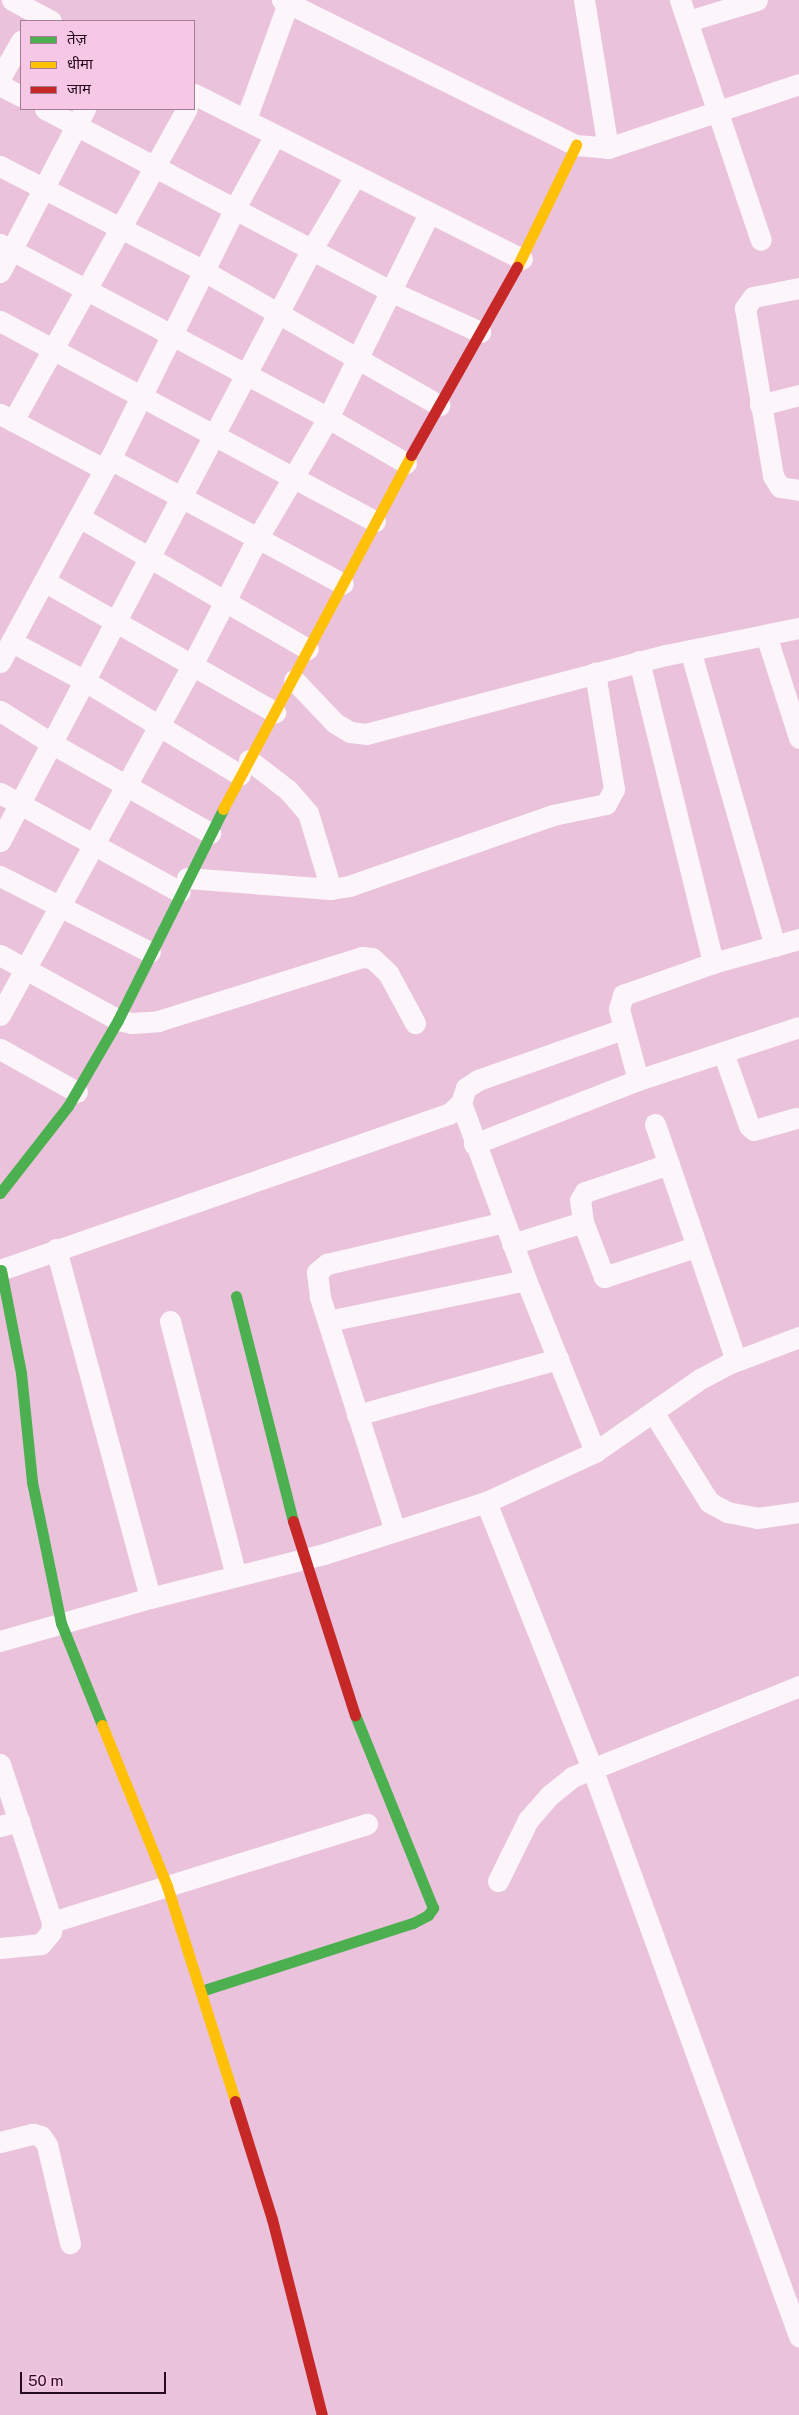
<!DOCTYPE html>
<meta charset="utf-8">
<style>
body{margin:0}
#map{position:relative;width:799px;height:2415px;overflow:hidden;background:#eac2db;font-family:"Public Sans","Noto Sans Devanagari",sans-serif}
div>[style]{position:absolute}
.street>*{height:21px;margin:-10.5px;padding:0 10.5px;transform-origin:10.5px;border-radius:10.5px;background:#fcf6fa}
.fast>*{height:11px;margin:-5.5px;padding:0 5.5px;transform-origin:5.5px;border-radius:5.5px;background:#4caf50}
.slow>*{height:11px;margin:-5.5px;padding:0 5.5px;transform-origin:5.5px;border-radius:5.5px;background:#ffc107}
.jam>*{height:11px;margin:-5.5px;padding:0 5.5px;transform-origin:5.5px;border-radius:5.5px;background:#c62828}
span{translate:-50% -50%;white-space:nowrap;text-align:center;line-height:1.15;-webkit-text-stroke:4.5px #f7c8e5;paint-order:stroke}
.legend{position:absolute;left:20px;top:20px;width:175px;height:90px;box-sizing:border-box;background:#f7c8e5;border:1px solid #a37c95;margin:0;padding:6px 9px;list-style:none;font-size:15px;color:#260b1d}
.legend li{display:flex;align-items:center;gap:10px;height:25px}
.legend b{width:25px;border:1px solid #a37c95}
.scale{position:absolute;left:20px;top:2372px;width:146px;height:22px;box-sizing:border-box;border:2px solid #260b1d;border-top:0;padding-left:6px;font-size:15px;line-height:18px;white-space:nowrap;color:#260b1d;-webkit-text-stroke:4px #f7c8e5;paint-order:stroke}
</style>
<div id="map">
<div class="street">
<div style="left:12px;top:0;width:44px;rotate:28.3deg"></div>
<div style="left:282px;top:0;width:328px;rotate:26.3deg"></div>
<div style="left:576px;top:145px;width:32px;rotate:5deg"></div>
<div style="left:608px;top:148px;width:201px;rotate:-18.5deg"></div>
<div style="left:584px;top:0;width:150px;rotate:80.8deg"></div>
<div style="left:680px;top:0;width:253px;rotate:71.4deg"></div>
<div style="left:688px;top:21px;width:72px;rotate:-16.9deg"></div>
<div style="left:0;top:78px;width:43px;rotate:-60.4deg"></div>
<div style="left:0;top:85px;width:24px;rotate:28deg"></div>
<div style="left:194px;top:94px;width:367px;rotate:26.7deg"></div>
<div style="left:45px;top:109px;width:392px;rotate:27.8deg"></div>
<div style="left:392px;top:292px;width:97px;rotate:24.4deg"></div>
<div style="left:246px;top:119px;width:127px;rotate:-70.1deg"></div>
<div style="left:0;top:166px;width:229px;rotate:27.2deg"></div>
<div style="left:204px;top:271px;width:271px;rotate:29.7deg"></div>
<div style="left:0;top:244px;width:371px;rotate:27.9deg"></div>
<div style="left:328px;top:418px;width:90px;rotate:30deg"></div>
<div style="left:0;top:272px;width:184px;rotate:-62.5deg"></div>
<div style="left:799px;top:288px;width:47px;rotate:168.9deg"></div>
<div style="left:753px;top:297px;width:14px;rotate:126deg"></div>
<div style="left:745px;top:308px;width:170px;rotate:80.5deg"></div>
<div style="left:773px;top:476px;width:13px;rotate:58deg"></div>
<div style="left:780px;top:487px;width:19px;rotate:9deg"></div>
<div style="left:0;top:321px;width:425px;rotate:28.1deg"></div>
<div style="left:760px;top:405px;width:40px;rotate:-14.4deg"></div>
<div style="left:0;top:414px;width:118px;rotate:27.9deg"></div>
<div style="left:13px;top:421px;width:357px;rotate:-60.9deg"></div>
<div style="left:110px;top:459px;width:264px;rotate:28.2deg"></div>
<div style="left:79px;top:517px;width:264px;rotate:30deg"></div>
<div style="left:44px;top:581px;width:266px;rotate:29.6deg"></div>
<div style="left:766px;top:635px;width:108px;rotate:72.2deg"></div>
<div style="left:12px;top:642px;width:83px;rotate:28.1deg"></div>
<div style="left:85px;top:681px;width:181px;rotate:31.2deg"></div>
<div style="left:690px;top:650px;width:308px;rotate:74deg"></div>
<div style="left:639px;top:661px;width:311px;rotate:76.2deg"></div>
<div style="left:0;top:662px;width:231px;rotate:-61.5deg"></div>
<div style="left:110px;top:459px;width:280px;rotate:-63.5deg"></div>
<div style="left:235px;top:208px;width:83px;rotate:-61.3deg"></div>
<div style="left:294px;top:680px;width:59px;rotate:46.4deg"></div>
<div style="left:335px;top:723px;width:17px;rotate:31deg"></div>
<div style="left:350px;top:732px;width:16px;rotate:7deg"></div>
<div style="left:366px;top:734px;width:310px;rotate:-14.8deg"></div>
<div style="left:666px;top:655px;width:136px;rotate:-11.5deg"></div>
<div style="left:0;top:711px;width:60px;rotate:32.1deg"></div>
<div style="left:51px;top:743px;width:183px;rotate:29.5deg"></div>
<div style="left:249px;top:760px;width:49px;rotate:37.6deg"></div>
<div style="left:288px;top:790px;width:30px;rotate:49deg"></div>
<div style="left:308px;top:813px;width:79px;rotate:73.2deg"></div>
<div style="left:0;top:793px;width:205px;rotate:28.8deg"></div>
<div style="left:0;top:841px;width:669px;rotate:-62.21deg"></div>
<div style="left:312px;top:249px;width:85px;rotate:-59.5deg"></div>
<div style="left:0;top:876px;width:168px;rotate:26.9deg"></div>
<div style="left:187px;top:878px;width:144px;rotate:4.4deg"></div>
<div style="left:331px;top:889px;width:18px;rotate:-9deg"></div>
<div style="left:349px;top:886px;width:216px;rotate:-19.2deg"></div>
<div style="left:553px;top:815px;width:54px;rotate:-11.7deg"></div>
<div style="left:606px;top:804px;width:17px;rotate:-62deg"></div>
<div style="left:614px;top:789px;width:118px;rotate:-99.3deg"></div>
<div style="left:0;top:955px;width:135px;rotate:28.8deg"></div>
<div style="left:118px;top:1020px;width:14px;rotate:12deg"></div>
<div style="left:132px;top:1023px;width:26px;rotate:-4deg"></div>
<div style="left:158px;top:1021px;width:214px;rotate:-17.4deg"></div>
<div style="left:362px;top:957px;width:10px;rotate:6deg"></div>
<div style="left:372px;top:958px;width:22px;rotate:43deg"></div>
<div style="left:388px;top:973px;width:57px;rotate:61.6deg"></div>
<div style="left:0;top:1015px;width:397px;rotate:-61.2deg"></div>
<div style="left:191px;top:667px;width:144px;rotate:-62.7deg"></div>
<div style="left:257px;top:539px;width:140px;rotate:-59.6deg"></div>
<div style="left:328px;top:418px;width:228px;rotate:-63.7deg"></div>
<div style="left:0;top:1049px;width:88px;rotate:29.2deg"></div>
<div style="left:723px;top:1052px;width:78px;rotate:70.6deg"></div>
<div style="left:749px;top:1126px;width:6px;rotate:39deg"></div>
<div style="left:754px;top:1130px;width:44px;rotate:-15.9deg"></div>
<div style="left:638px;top:1080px;width:73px;rotate:-105deg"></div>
<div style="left:619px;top:1009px;width:15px;rotate:-74deg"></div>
<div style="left:623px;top:995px;width:96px;rotate:-19.6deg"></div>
<div style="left:713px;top:963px;width:89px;rotate:-15.6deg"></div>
<div style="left:461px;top:1103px;width:189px;rotate:69.8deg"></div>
<div style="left:526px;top:1280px;width:185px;rotate:68.1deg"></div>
<div style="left:655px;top:1124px;width:250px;rotate:71.1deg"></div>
<div style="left:474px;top:1144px;width:176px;rotate:-21.3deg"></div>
<div style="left:638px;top:1080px;width:169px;rotate:-18.2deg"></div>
<div style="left:669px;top:1164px;width:89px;rotate:161.6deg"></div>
<div style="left:585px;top:1192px;width:9px;rotate:122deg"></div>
<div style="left:580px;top:1200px;width:22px;rotate:82deg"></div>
<div style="left:583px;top:1222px;width:59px;rotate:69.1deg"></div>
<div style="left:604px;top:1277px;width:96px;rotate:-18.2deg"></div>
<div style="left:512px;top:1244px;width:74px;rotate:-17.2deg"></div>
<div style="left:56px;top:1249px;width:361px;rotate:74.9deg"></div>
<div style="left:0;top:1270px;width:475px;rotate:-19.2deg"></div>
<div style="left:449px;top:1114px;width:16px;rotate:-43deg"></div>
<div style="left:461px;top:1103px;width:16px;rotate:-72deg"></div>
<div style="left:466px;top:1088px;width:14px;rotate:-34deg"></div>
<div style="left:478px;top:1080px;width:154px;rotate:-19.4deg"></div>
<div style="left:170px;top:1321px;width:263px;rotate:75.5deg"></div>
<div style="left:328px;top:1321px;width:202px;rotate:-11.7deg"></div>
<div style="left:653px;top:1412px;width:106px;rotate:58.1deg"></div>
<div style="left:709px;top:1502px;width:21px;rotate:29deg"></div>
<div style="left:727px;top:1512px;width:31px;rotate:11deg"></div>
<div style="left:757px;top:1518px;width:42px;rotate:-8.1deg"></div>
<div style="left:357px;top:1415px;width:209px;rotate:-15.6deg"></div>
<div style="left:486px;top:1502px;width:286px;rotate:68.3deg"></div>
<div style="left:592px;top:1768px;width:605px;rotate:69.98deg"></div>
<div style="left:395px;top:1531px;width:246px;rotate:-107.8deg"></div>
<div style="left:320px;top:1297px;width:25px;rotate:-97deg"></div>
<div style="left:317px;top:1272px;width:13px;rotate:-39deg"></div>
<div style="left:327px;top:1264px;width:182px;rotate:-13.3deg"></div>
<div style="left:0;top:1641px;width:156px;rotate:-16deg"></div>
<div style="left:150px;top:1598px;width:179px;rotate:-14.2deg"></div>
<div style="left:324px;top:1554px;width:170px;rotate:-17.8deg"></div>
<div style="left:486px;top:1502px;width:120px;rotate:-24.6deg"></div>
<div style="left:595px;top:1452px;width:128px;rotate:-34.8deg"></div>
<div style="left:700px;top:1379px;width:32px;rotate:-28deg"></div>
<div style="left:728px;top:1364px;width:76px;rotate:-20.8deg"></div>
<div style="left:0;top:1764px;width:166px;rotate:71.8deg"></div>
<div style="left:52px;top:1922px;width:10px;rotate:96deg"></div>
<div style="left:51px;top:1932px;width:16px;rotate:130deg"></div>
<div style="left:41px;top:1944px;width:41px;rotate:174.4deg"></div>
<div style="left:0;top:1826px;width:20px;rotate:-15deg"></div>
<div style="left:498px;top:1881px;width:68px;rotate:-63.8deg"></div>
<div style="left:528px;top:1820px;width:33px;rotate:-49deg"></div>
<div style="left:550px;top:1795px;width:28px;rotate:-39deg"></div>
<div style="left:572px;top:1777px;width:245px;rotate:-21.8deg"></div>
<div style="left:52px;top:1922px;width:330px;rotate:-17.3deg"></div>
<div style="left:0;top:2142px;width:34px;rotate:-14deg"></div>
<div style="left:33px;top:2134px;width:8px;rotate:14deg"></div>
<div style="left:41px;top:2136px;width:11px;rotate:56deg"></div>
<div style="left:47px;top:2145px;width:101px;rotate:76.8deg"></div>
</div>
<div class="fast">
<div style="left:0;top:1193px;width:110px;rotate:-52deg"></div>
<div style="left:68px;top:1106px;width:99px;rotate:-59.8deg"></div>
<div style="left:118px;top:1020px;width:236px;rotate:-63.5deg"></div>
<div style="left:1px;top:1270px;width:105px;rotate:79deg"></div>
<div style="left:21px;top:1373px;width:110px;rotate:84.2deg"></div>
<div style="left:32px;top:1482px;width:144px;rotate:78.4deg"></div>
<div style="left:61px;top:1623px;width:110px;rotate:68.1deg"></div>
<div style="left:236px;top:1296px;width:232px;rotate:75.8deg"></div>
<div style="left:201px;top:1991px;width:223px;rotate:-17.8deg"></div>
<div style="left:413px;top:1923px;width:17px;rotate:-28deg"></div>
<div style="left:428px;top:1915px;width:9px;rotate:-54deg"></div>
<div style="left:433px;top:1908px;width:208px;rotate:-112deg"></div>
</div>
<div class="slow">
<div style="left:517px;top:267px;width:136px;rotate:-64.2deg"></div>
<div style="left:223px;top:809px;width:401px;rotate:-62deg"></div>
<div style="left:102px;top:1725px;width:174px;rotate:68deg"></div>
<div style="left:167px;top:1886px;width:225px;rotate:72.4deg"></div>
</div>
<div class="jam">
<div style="left:411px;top:455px;width:216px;rotate:-60.6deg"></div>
<div style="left:293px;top:1521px;width:204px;rotate:72.3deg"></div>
<div style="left:235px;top:2101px;width:124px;rotate:72.6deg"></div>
<div style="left:272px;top:2219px;width:202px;rotate:75.7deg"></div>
</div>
<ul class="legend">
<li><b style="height:6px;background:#4caf50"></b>तेज़</li>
<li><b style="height:6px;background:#ffc107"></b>धीमा</li>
<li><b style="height:6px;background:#c62828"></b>जाम</li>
</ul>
<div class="scale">50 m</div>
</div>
